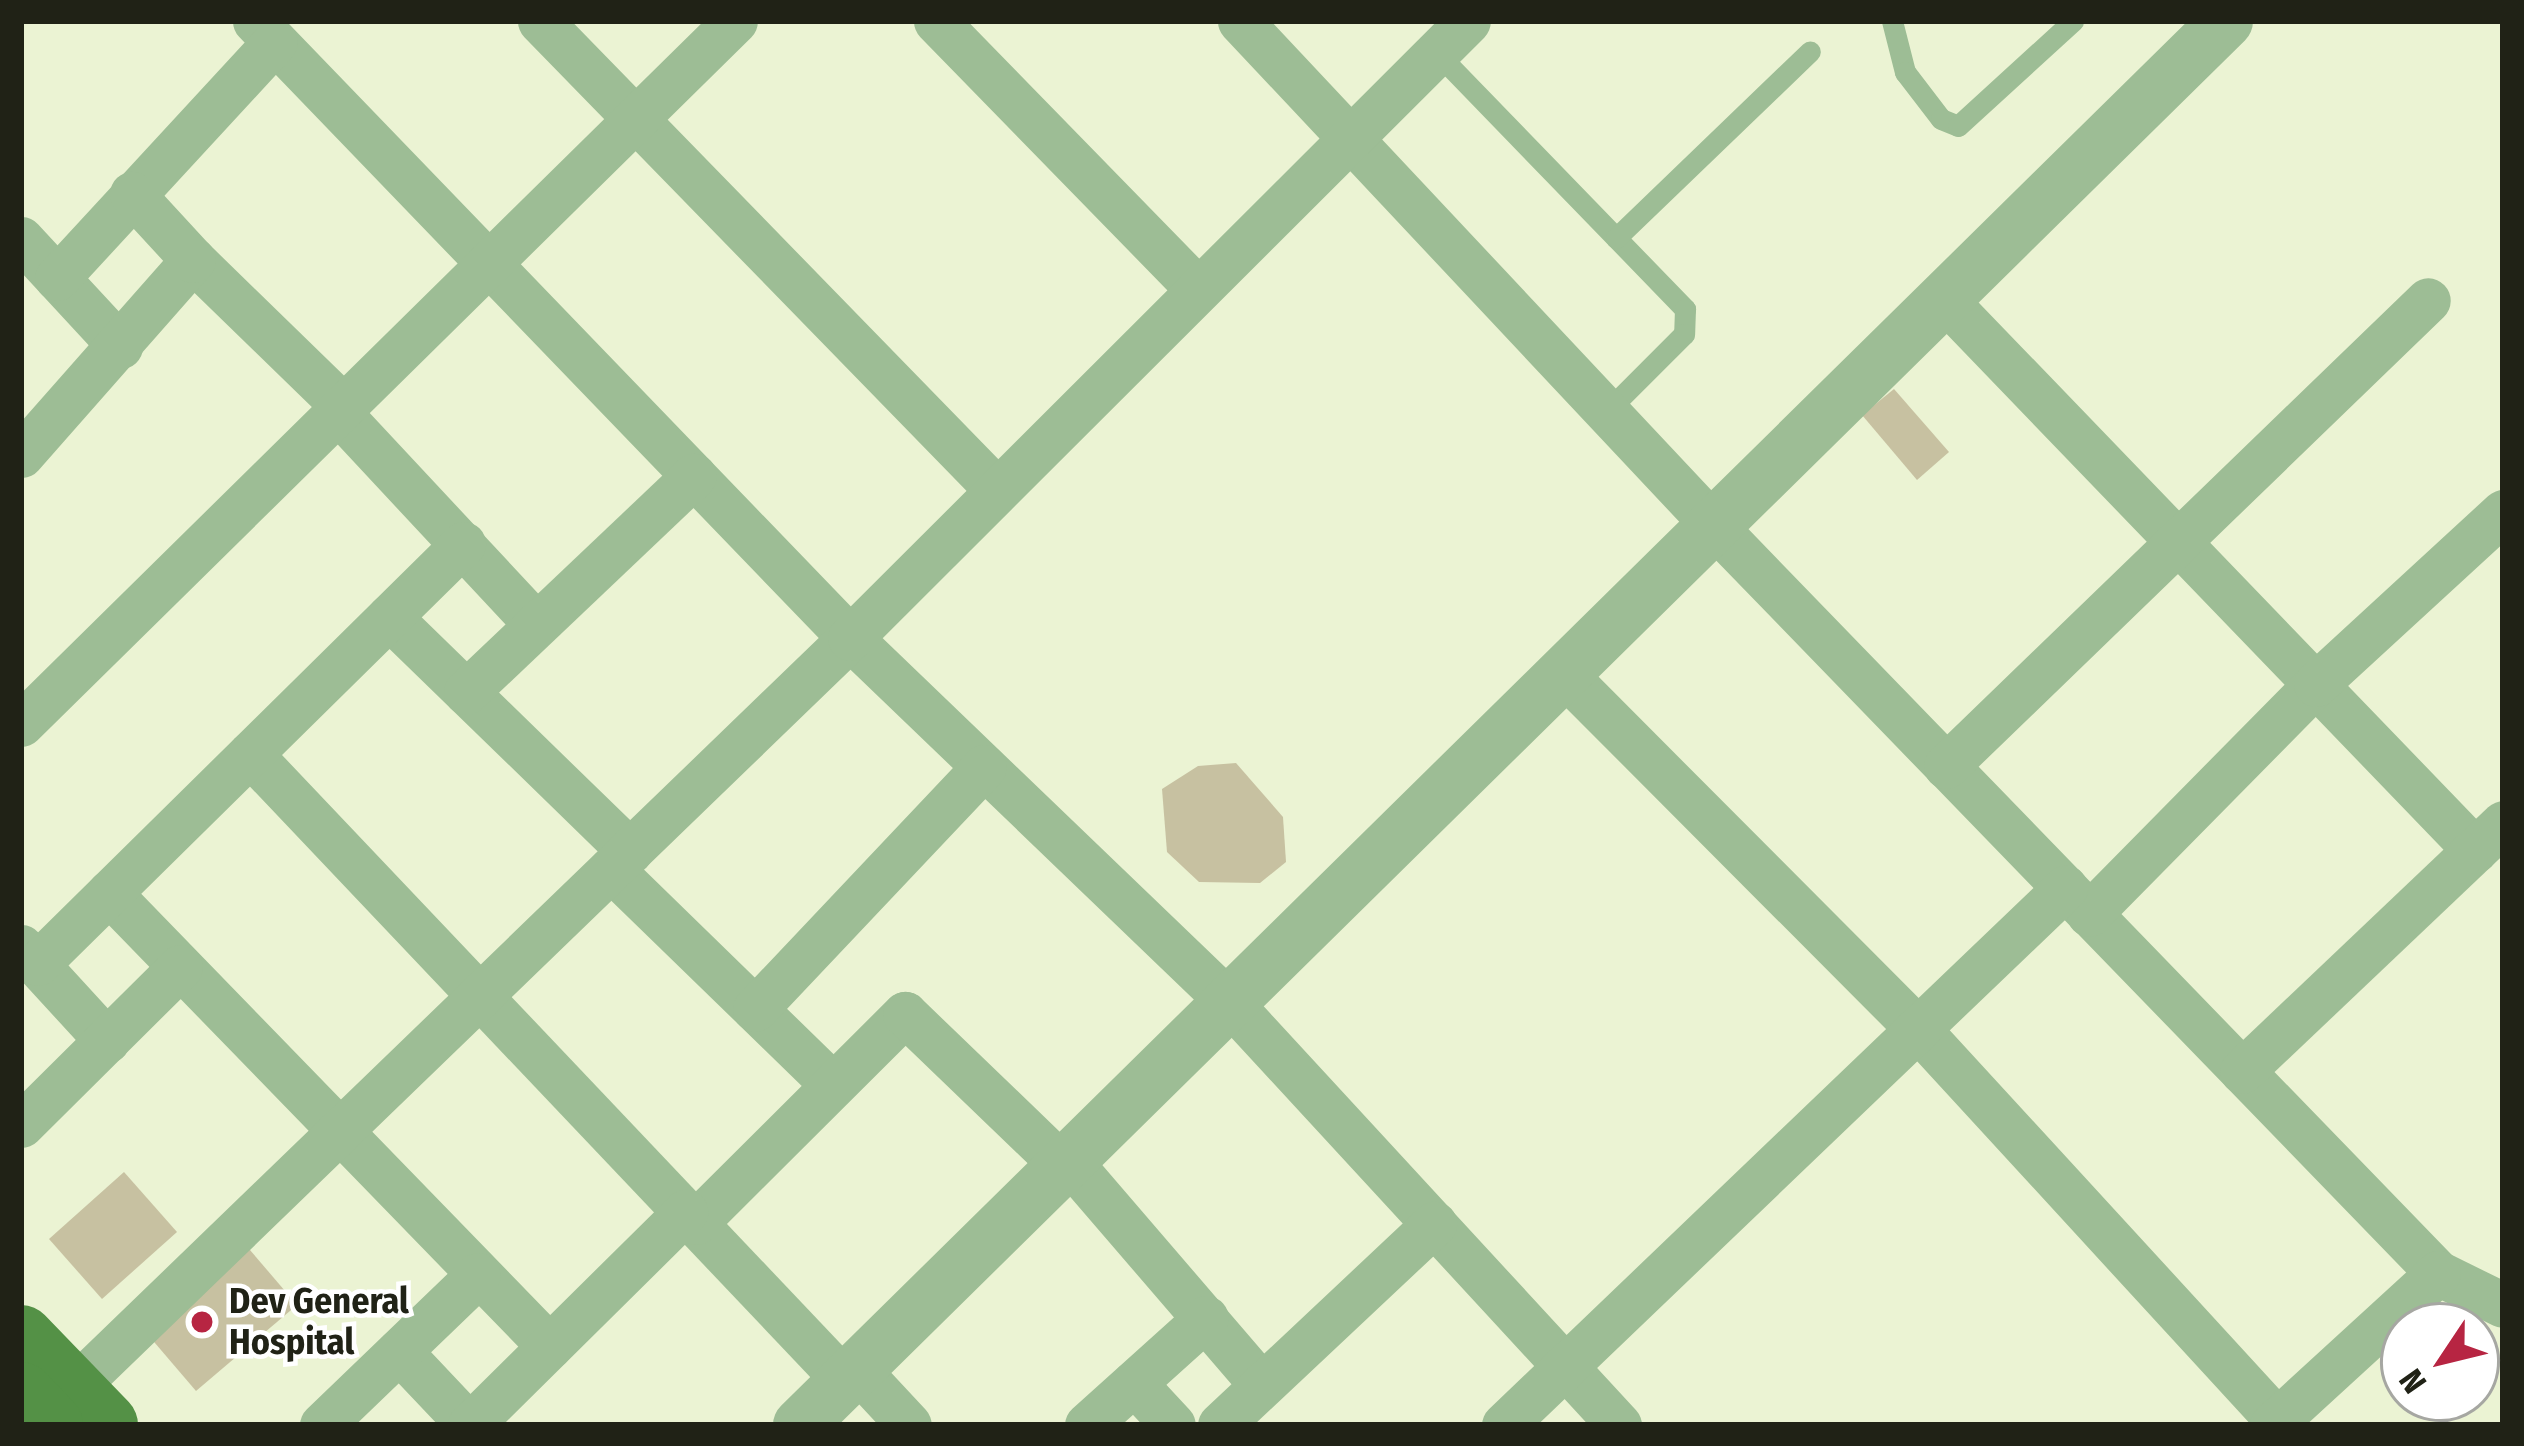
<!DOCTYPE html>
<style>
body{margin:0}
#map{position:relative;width:2524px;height:1446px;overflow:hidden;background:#ebf3d3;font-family:"Fira Sans Condensed",sans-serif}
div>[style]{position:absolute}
.building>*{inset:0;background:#c7c1a1}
.service>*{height:21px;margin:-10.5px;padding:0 10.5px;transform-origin:10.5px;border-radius:10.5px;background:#9dbd95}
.minor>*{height:45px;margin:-22.5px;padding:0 22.5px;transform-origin:22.5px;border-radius:22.5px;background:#9dbd95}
.tertiary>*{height:54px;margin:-27px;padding:0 27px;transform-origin:27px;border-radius:27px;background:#9dbd95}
.primary>*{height:66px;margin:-33px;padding:0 33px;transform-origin:33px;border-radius:33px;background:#549146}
.primary-bridge>*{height:66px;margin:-33px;padding:0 33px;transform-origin:33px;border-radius:33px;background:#549146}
.dots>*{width:33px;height:33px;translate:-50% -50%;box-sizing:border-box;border:6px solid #fff;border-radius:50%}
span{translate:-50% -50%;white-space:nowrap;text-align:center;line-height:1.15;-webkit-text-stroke:9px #fff;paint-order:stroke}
.poi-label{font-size:36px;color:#202216;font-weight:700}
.left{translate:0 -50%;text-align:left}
.frame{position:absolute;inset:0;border:24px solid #202216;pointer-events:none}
.north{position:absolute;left:2380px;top:1302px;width:120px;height:120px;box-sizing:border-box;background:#fff;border:3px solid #a6a7a2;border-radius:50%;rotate:235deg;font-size:33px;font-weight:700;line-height:48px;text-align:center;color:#202216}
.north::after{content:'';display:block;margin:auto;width:42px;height:54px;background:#b72542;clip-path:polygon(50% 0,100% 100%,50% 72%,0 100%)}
</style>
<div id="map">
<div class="building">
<div style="clip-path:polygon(1894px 389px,1949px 452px,1917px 480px,1862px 415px)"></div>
<div style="clip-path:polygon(1236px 763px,1283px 817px,1286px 862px,1260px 883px,1199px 882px,1167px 852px,1162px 789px,1198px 766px)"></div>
<div style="clip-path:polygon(124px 1172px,177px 1232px,102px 1299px,49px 1239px)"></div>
<div style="clip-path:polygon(244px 1243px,297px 1305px,196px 1391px,143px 1329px)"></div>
</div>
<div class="service">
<div style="left:1892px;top:21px;width:53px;rotate:75.7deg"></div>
<div style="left:1905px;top:72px;width:59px;rotate:52.5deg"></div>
<div style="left:1941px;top:119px;width:18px;rotate:22deg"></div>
<div style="left:1958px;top:126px;width:156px;rotate:-42.4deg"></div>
<div style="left:1436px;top:52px;width:358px;rotate:45.9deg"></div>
<div style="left:1685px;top:309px;width:25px;rotate:92deg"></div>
<div style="left:1684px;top:334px;width:109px;rotate:135deg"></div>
<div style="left:1616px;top:238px;width:269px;rotate:-43.9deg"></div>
</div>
<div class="minor">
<div style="left:255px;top:21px;width:857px;rotate:46.04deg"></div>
<div style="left:850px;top:638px;width:527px;rotate:43.85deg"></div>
<div style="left:1230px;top:1003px;width:574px;rotate:47.33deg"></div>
<div style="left:540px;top:21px;width:655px;rotate:45.74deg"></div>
<div style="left:936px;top:21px;width:373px;rotate:45.7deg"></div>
<div style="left:1240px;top:21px;width:695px;rotate:46.81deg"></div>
<div style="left:1716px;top:528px;width:1037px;rotate:45.9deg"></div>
<div style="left:2438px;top:1273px;width:72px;rotate:26.2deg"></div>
<div style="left:21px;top:239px;width:146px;rotate:47.2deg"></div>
<div style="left:193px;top:260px;width:212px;rotate:44.2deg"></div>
<div style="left:57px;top:278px;width:321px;rotate:-47.3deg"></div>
<div style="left:1945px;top:300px;width:764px;rotate:46.06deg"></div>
<div style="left:339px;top:413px;width:286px;rotate:47deg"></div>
<div style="left:21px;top:455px;width:260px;rotate:-48.6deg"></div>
<div style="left:193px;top:260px;width:90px;rotate:-132.7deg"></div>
<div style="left:389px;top:617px;width:336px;rotate:44.2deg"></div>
<div style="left:1565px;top:675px;width:500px;rotate:45.1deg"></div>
<div style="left:1918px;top:1029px;width:531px;rotate:47.44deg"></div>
<div style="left:466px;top:692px;width:314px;rotate:-43.5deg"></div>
<div style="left:21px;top:724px;width:1002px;rotate:-44.56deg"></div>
<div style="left:250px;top:754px;width:864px;rotate:46.5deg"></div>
<div style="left:1946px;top:766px;width:670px;rotate:-44.03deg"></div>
<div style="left:611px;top:869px;width:307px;rotate:44.2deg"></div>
<div style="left:109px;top:893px;width:632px;rotate:45.83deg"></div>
<div style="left:2089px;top:914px;width:323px;rotate:-45.4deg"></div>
<div style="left:2316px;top:684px;width:254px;rotate:-42.6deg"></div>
<div style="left:21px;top:947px;width:127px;rotate:47.5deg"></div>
<div style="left:38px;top:963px;width:597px;rotate:-44.59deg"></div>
<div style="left:755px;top:1009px;width:333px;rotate:-46.6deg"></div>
<div style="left:2242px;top:1071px;width:360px;rotate:-43.5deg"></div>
<div style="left:21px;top:1125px;width:224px;rotate:-44.8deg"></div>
<div style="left:1069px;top:1161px;width:293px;rotate:49.3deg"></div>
<div style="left:696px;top:1222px;width:295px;rotate:-44.9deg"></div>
<div style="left:905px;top:1014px;width:219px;rotate:43.9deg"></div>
<div style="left:399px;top:1351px;width:102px;rotate:46.6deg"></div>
<div style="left:857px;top:1369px;width:76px;rotate:47.1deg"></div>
<div style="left:1134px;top:1383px;width:57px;rotate:47.1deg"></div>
<div style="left:54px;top:1407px;width:1107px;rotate:-44.01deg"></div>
<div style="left:850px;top:638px;width:873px;rotate:-44.95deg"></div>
<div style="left:322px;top:1425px;width:216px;rotate:-43.9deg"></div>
<div style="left:470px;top:1425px;width:303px;rotate:-44.7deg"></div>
<div style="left:1087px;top:1425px;width:160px;rotate:-42deg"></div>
<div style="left:1220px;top:1425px;width:294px;rotate:-43.2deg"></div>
<div style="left:1504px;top:1425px;width:777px;rotate:-43.75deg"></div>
<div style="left:2272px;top:1425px;width:225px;rotate:-42.5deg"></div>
</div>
<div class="tertiary">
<div style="left:800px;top:1425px;width:2001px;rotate:-44.55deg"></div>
</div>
<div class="primary">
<div style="left:21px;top:1338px;width:121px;rotate:46deg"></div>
</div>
<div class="primary-bridge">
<div style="left:21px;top:1395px;width:42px;rotate:46deg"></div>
</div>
<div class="dots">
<div style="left:202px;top:1322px;background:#b72542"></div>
</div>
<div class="poi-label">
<span class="left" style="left:229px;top:1322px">Dev General<br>Hospital</span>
</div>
<div class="frame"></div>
<div class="north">N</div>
</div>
